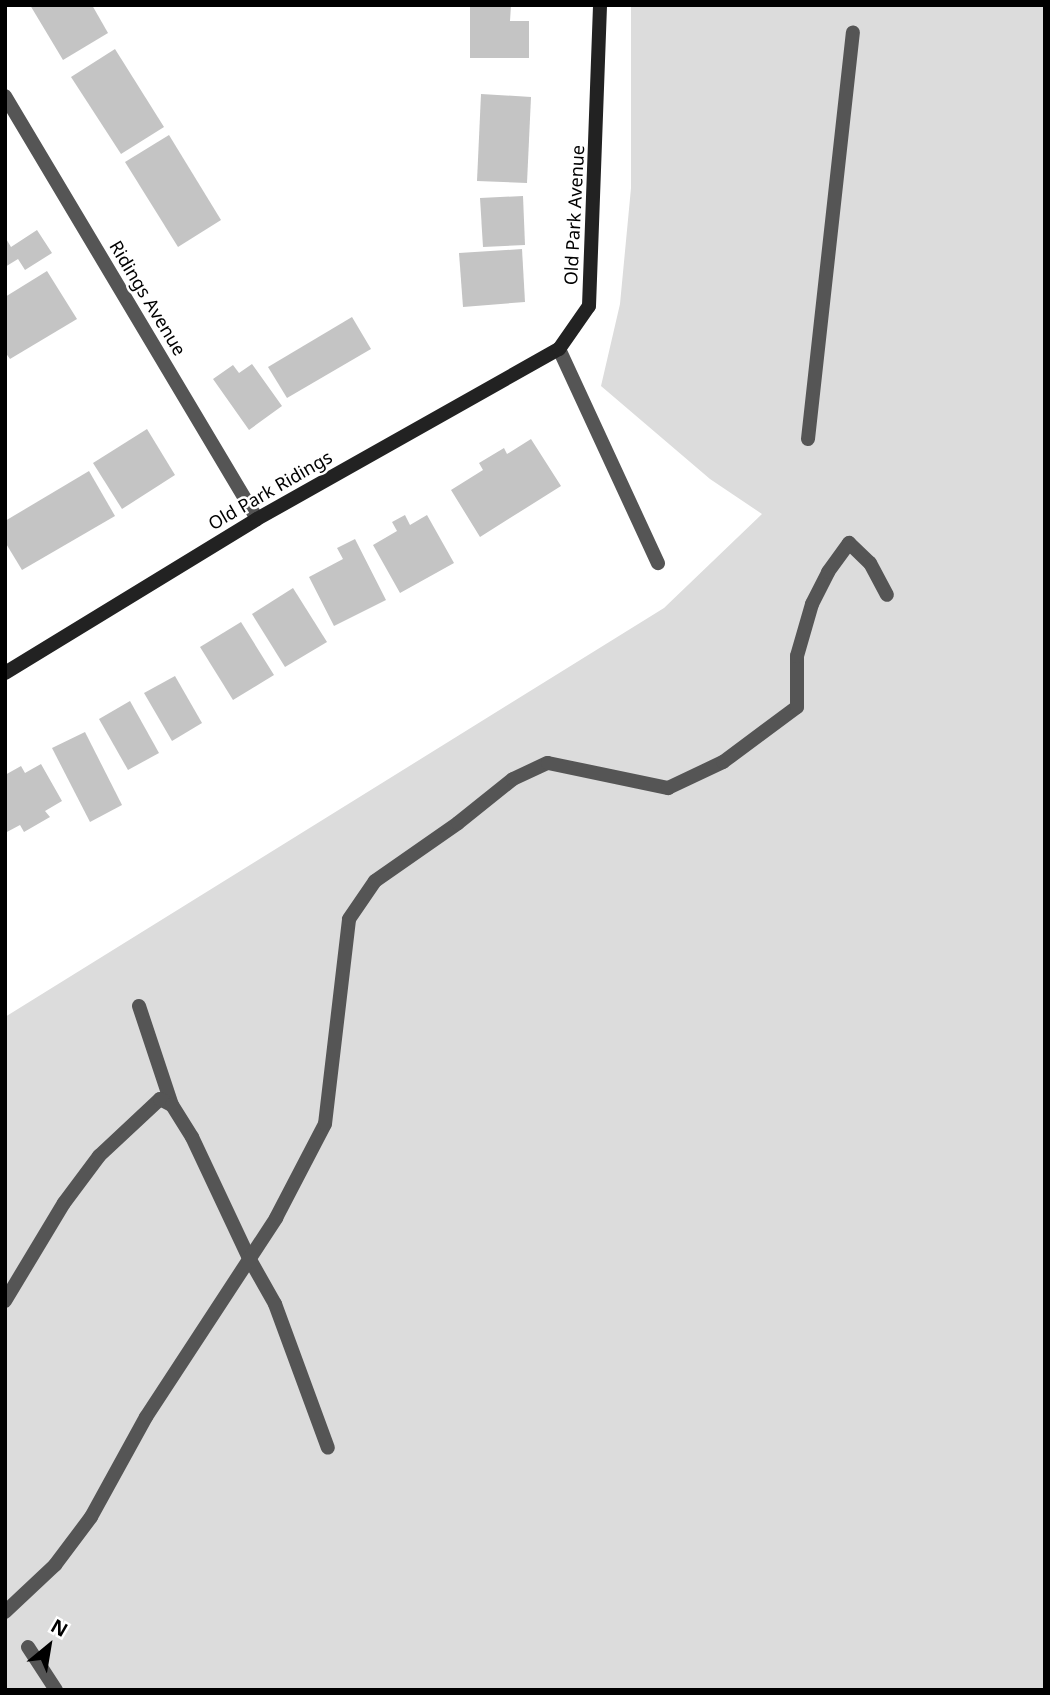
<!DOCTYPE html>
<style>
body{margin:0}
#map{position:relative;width:1050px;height:1695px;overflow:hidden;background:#fff;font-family:"Noto Sans",sans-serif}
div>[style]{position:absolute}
.green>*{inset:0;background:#dcdcdc}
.building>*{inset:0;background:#c4c4c4}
.lane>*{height:14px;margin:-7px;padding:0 7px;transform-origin:7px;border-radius:7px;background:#555}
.street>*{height:14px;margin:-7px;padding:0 7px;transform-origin:7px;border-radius:7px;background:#555}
.secondary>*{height:14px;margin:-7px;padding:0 7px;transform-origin:7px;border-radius:7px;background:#222}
span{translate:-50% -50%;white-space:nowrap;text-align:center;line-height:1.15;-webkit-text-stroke:5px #fff;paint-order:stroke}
.street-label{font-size:18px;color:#000}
.frame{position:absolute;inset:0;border:7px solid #000;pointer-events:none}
.north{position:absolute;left:14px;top:1611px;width:70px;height:70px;-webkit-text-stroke:5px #fff;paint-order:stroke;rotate:30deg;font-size:19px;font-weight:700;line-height:28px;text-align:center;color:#000}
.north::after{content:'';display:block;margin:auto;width:24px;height:32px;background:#000;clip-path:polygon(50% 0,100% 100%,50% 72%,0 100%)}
</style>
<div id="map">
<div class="green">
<div style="clip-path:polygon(631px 5px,1045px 5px,1045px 1690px,5px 1690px,5px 1017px,664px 608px,762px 514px,710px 479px,601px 386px,620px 304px,631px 188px)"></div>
</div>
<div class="building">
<div style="clip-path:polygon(30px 5px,92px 5px,108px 33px,63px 60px)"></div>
<div style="clip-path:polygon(470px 5px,511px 5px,510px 21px,529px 21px,529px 58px,470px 58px)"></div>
<div style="clip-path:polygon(115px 49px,164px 127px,121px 154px,71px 77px)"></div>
<div style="clip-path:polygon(481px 94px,531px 97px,527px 183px,477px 181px)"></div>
<div style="clip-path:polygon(169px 135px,221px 220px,178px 247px,125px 162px)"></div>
<div style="clip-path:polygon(523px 196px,525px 245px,483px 247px,480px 198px)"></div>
<div style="clip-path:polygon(37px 230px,52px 253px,25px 270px,18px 259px,5px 267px,5px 237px,11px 247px)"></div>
<div style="clip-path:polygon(522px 249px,525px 302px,463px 307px,459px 253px)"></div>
<div style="clip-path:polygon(47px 271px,77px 319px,10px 359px,5px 352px,5px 297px)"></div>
<div style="clip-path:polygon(352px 317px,371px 349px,287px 398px,268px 367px)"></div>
<div style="clip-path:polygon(252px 364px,282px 406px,249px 430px,213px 379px,233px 365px,239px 373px)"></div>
<div style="clip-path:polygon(147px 429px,175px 475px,122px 509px,93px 463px)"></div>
<div style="clip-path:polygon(531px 439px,561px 486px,480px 537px,451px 490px,483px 470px,479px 463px,504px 448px,507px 454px)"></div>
<div style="clip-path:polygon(89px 471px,115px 516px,22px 570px,5px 542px,5px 521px)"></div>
<div style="clip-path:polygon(405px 515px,410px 525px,427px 515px,454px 563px,400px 593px,373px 545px,397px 531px,392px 522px)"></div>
<div style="clip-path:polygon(355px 539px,386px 600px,334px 626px,309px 577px,343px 559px,337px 548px)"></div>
<div style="clip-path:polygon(293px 588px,327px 642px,285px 667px,252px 614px)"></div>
<div style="clip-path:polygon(241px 622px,274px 675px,233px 700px,200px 647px)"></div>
<div style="clip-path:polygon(175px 676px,202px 723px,172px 741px,144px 693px)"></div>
<div style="clip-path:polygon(130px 701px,159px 753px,128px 770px,99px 719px)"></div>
<div style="clip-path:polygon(85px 732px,122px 805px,90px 822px,52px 748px)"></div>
<div style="clip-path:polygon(41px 764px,62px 801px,45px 811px,50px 817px,24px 832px,20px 825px,5px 833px,5px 775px,21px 766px,25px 773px)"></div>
</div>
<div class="lane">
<div style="left:808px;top:439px;width:409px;rotate:-83.7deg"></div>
<div style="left:139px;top:1006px;width:104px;rotate:71.6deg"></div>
<div style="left:5px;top:1301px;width:114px;rotate:-59deg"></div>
<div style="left:64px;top:1203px;width:59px;rotate:-53.3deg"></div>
<div style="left:99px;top:1156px;width:83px;rotate:-43.1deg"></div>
<div style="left:160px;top:1099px;width:13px;rotate:27deg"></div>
<div style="left:172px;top:1105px;width:38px;rotate:58deg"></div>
<div style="left:192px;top:1137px;width:134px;rotate:64.8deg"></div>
<div style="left:249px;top:1258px;width:53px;rotate:60.5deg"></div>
<div style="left:275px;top:1304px;width:153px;rotate:69.8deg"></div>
<div style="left:5px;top:1612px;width:69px;rotate:-43.2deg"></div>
<div style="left:55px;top:1565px;width:60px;rotate:-53.1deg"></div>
<div style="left:91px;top:1517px;width:114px;rotate:-61.2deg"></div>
<div style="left:146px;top:1417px;width:238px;rotate:-56.8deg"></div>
<div style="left:276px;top:1218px;width:106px;rotate:-62.5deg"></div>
<div style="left:325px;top:1124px;width:206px;rotate:-83.3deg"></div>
<div style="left:349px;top:919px;width:46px;rotate:-55.6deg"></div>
<div style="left:375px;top:881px;width:101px;rotate:-34.9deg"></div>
<div style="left:458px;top:823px;width:70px;rotate:-38.7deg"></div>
<div style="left:513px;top:779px;width:38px;rotate:-25deg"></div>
<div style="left:548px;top:763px;width:123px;rotate:11.8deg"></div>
<div style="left:668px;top:788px;width:61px;rotate:-25.3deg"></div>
<div style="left:723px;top:762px;width:92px;rotate:-36.6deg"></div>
<div style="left:797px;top:707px;width:51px;rotate:-90deg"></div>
<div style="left:797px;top:656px;width:54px;rotate:-73.9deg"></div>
<div style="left:812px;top:604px;width:36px;rotate:-63deg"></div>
<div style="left:828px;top:572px;width:36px;rotate:-54deg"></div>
<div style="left:849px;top:543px;width:29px;rotate:44deg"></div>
<div style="left:870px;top:563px;width:36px;rotate:62deg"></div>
<div style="left:28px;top:1647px;width:51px;rotate:56.9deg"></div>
</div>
<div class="street">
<div style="left:5px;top:96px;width:492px;rotate:59.2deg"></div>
<div style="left:559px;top:349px;width:236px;rotate:65.2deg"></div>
</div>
<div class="secondary">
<div style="left:5px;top:673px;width:295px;rotate:-31.4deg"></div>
<div style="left:257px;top:519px;width:347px;rotate:-29.4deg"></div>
<div style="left:559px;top:349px;width:52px;rotate:-55.1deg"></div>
<div style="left:589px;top:306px;width:301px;rotate:-87.9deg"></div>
</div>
<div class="street-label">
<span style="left:574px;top:215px;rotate:-87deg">Old Park Avenue</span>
<span style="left:148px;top:298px;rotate:59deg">Ridings Avenue</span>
<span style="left:270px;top:490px;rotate:-30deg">Old Park Ridings</span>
</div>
<div class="frame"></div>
<div class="north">N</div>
</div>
